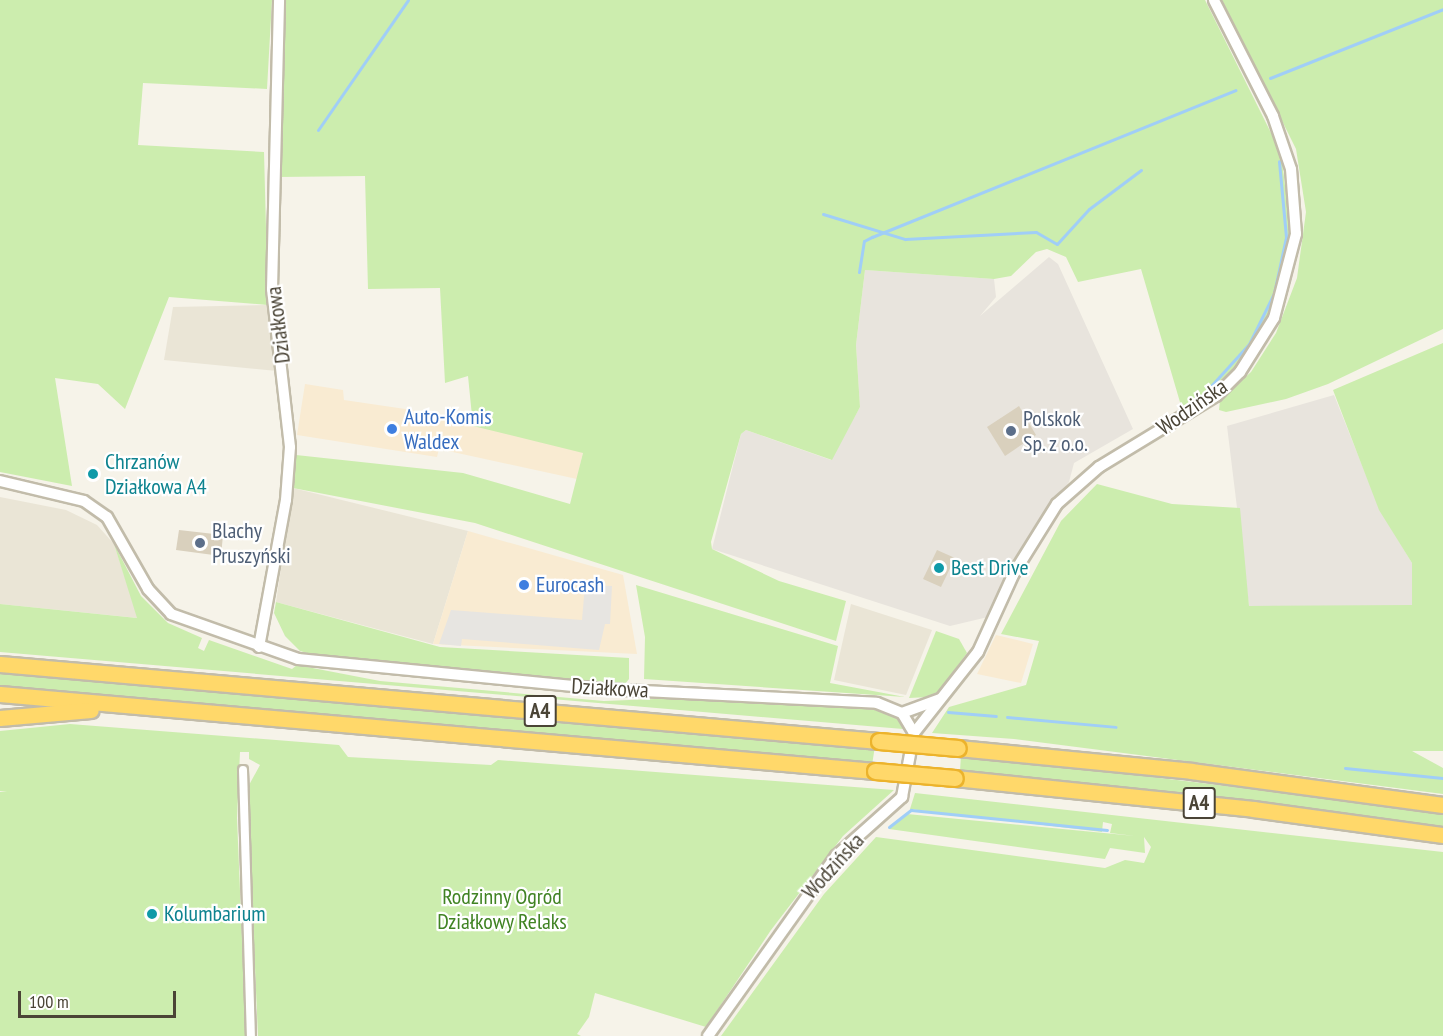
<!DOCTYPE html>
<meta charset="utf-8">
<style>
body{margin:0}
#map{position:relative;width:1443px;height:1036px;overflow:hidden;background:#f6f3e9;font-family:"PT Sans Narrow",sans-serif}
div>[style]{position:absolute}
.residential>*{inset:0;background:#eae5d6}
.commercial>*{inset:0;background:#f9ebd2}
.industrial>*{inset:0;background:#e8e4dd}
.green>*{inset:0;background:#ccedae}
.parking>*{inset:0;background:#e7e5e1}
.stream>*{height:3px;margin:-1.5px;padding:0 1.5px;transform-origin:1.5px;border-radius:1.5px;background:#a0cef7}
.building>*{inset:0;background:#d9d0bd}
.roads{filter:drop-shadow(2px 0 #c2bcaa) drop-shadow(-2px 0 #c2bcaa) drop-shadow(0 2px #c2bcaa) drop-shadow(0 -2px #c2bcaa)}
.minor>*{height:8px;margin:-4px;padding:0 4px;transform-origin:4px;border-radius:4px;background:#fff}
.tertiary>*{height:10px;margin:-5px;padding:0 5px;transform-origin:5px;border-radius:5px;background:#fff}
.motorway>*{height:15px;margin:-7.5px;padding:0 7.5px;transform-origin:7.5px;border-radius:7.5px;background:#ffd86a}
.bridges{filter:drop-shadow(2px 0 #ecb32c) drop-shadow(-2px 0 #ecb32c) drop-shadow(0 2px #ecb32c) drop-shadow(0 -2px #ecb32c)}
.motorway-bridge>*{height:15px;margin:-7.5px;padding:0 7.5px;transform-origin:7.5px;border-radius:7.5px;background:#ffd86a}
.dots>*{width:16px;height:16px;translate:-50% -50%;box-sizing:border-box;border:3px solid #fff;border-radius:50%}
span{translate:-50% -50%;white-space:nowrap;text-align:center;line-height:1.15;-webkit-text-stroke:4.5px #fff;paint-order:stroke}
.shield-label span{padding:2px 4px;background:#fff;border:2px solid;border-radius:4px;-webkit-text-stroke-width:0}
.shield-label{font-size:21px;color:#4a4436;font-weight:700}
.street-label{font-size:22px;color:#4a4436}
.shop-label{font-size:22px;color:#366cbe}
.left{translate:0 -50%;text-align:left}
.service-label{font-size:22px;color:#4e5e75}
.culture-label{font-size:22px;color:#0d838f}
.park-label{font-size:22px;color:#408323}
.scale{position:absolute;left:18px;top:991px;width:158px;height:27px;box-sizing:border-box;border:3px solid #4a4436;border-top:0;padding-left:8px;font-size:18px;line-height:21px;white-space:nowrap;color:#4a4436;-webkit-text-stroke:4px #fff;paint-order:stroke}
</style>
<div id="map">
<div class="residential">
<div style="clip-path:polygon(268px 305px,277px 371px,164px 360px,173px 307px)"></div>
<div style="clip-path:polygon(293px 488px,468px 531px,433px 644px,276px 602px)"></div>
<div style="clip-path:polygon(0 497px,66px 510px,97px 525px,114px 544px,138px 618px,0 604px)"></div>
<div style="clip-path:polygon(851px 604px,932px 630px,906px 695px,834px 680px)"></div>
</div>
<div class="commercial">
<div style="clip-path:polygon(305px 384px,343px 390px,344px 400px,412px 410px,583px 452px,577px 479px,439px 449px,437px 457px,297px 435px)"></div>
<div style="clip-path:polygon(468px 531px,623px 575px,637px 654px,433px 644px)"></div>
<div style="clip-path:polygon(996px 635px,1033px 644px,1021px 683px,977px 674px)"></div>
</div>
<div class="industrial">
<div style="clip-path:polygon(1049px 257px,1058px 264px,1133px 429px,1074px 463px,1069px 482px,1039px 520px,988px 617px,950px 626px,712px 549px,741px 434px,746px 430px,831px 460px,860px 407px,856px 345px,865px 270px,994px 279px,996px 297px,980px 316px)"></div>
<div style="clip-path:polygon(1334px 395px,1380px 510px,1412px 563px,1412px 606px,1249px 606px,1227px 426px)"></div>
</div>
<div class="green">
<div style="clip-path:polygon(0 0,272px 0,267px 89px,143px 83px,138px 145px,264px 152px,268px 305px,169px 297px,125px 409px,98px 384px,55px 378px,72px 486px,0 472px)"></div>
<div style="clip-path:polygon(286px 0,1205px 0,1281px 153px,1291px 233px,1284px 275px,1262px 330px,1248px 353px,1214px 390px,1182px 409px,1141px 269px,1078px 282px,1066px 257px,1047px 249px,1036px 252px,1011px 276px,994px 279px,865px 270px,856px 345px,860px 407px,832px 460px,746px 430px,741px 434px,711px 542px,712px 549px,779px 581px,846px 601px,836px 641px,475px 523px,293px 488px,296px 455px,463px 473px,570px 504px,583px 453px,473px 426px,468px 376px,445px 383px,440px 288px,368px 289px,365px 176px,278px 177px)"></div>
<div style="clip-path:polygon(1222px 0,1443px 0,1443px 329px,1328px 384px,1286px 399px,1226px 412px,1219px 410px,1220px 400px,1251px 372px,1276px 333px,1297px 278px,1306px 212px,1296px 149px)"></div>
<div style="clip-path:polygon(1443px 343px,1443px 751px,1412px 751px,1443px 768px,1443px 794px,1014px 739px,932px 733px,949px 707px,1026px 685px,1039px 641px,1001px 634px,1061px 521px,1097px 484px,1172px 504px,1240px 508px,1249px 606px,1412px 605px,1412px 563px,1379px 510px,1333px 390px)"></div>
<div style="clip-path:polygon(114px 544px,141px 596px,168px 623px,202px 638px,198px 648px,204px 651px,209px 640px,292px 669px,297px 665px,380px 681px,604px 701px,680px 698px,850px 707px,883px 711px,898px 718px,903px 729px,0 652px,0 604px,137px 618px)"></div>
<div style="clip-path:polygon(636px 585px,838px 646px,830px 683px,905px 697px,644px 679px,645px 637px)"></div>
<div style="clip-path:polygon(276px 602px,440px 647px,629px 658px,629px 679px,625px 684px,605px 683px,311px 654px,300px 651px,285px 636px,274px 613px)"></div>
<div style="clip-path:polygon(936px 631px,959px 639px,967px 653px,940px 690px,929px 697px,909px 698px)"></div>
<div style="clip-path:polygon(0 669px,875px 746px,872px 765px,0 687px)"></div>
<div style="clip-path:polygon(70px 724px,339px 745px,348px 757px,491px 765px,498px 760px,894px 790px,843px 836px,771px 930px,706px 1027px,595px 993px,589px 1017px,577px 1034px,581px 1036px,258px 1036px,248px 808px,249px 785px,260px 765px,249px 759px,249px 752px,240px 752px,237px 818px,246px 1036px,0 1036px,0 792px,7px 791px,0 791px,0 731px)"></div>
<div style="clip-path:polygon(961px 754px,1443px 812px,1443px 829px,960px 772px)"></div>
<div style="clip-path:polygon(915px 793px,1443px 852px,1443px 1036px,721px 1036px,824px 894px,876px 837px,1105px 868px,1125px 860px,1144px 863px,1151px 847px,1144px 837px,1145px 853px,1110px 848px,1105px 859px,889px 829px,907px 814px,1135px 836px,1110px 833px,1112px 824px,1103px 822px,1102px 832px,910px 809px)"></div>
</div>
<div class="parking">
<div style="clip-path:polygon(585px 585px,612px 586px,610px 624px,605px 624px,599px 650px,462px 639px,461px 646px,439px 644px,451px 610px,582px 620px)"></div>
</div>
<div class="stream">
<div style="left:1270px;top:78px;width:186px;rotate:-21.7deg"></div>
<div style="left:318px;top:130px;width:158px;rotate:-55.3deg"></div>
<div style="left:823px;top:214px;width:86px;rotate:17deg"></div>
<div style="left:905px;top:239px;width:131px;rotate:-3.1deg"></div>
<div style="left:1036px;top:232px;width:24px;rotate:30deg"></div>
<div style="left:1057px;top:244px;width:47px;rotate:-47.6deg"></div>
<div style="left:1089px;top:209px;width:65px;rotate:-36.9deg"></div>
<div style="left:859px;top:272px;width:31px;rotate:-81deg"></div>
<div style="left:864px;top:241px;width:9px;rotate:-27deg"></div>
<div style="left:872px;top:237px;width:392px;rotate:-22deg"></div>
<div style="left:1210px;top:387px;width:58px;rotate:-47.8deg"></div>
<div style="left:1249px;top:344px;width:57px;rotate:-63.9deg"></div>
<div style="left:1274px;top:293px;width:57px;rotate:-77.9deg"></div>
<div style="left:1286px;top:237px;width:76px;rotate:-95.3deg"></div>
<div style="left:948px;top:712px;width:48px;rotate:4.8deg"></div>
<div style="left:1007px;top:717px;width:109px;rotate:5.2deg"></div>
<div style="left:1345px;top:768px;width:99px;rotate:5.8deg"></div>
<div style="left:889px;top:827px;width:28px;rotate:-38deg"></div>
<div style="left:911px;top:810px;width:197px;rotate:5.8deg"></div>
</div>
<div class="building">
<div style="clip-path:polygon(1019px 406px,1036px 435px,1005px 456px,987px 427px)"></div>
<div style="clip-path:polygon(179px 530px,223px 535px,221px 556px,176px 550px)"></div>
<div style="clip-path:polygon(937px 550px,955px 558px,941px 587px,923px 579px)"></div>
</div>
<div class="roads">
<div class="minor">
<div style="left:243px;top:770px;width:266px;rotate:88.3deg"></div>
</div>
<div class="tertiary">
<div style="left:0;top:481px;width:86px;rotate:13.4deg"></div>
<div style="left:84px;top:501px;width:28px;rotate:35deg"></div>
<div style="left:107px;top:517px;width:83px;rotate:60.3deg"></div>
<div style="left:148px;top:589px;width:34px;rotate:47deg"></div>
<div style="left:171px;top:614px;width:135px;rotate:19.5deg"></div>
<div style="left:298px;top:659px;width:307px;rotate:5.6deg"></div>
<div style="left:604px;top:689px;width:273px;rotate:2.9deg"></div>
<div style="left:877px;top:703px;width:27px;rotate:22deg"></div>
<div style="left:902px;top:713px;width:23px;rotate:59deg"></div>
<div style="left:259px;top:647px;width:149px;rotate:-79.6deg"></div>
<div style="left:286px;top:500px;width:53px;rotate:-85.7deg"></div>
<div style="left:290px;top:447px;width:159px;rotate:-96.5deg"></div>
<div style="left:272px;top:289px;width:289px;rotate:-88.6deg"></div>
<div style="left:902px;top:713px;width:40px;rotate:-20.2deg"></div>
<div style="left:708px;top:1036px;width:221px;rotate:-54.6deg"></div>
<div style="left:836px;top:856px;width:89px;rotate:-41.8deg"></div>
<div style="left:902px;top:797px;width:65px;rotate:-79.4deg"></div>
<div style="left:914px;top:733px;width:103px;rotate:-51.7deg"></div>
<div style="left:978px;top:652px;width:87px;rotate:-65.5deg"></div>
<div style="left:1014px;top:573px;width:81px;rotate:-58.1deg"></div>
<div style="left:1057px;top:504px;width:56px;rotate:-41.4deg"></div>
<div style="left:1099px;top:467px;width:137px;rotate:-31.3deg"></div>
<div style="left:1216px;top:396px;width:34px;rotate:-45deg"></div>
<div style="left:1240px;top:372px;width:64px;rotate:-57.8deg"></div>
<div style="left:1274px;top:318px;width:87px;rotate:-75.3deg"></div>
<div style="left:1296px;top:234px;width:65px;rotate:-94.4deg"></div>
<div style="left:1291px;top:169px;width:56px;rotate:-108.8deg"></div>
<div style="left:1273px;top:116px;width:130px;rotate:-117deg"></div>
</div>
<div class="motorway">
<div style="left:0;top:664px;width:882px;rotate:5.01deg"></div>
<div style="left:0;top:694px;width:878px;rotate:5.03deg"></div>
<div style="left:0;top:718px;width:91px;rotate:-5deg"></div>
<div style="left:958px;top:748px;width:234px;rotate:5.6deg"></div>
<div style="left:1191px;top:771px;width:254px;rotate:7.7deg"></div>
<div style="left:955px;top:778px;width:300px;rotate:5.9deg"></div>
<div style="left:1253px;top:809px;width:192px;rotate:7.8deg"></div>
</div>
</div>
<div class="bridges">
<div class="motorway-bridge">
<div style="left:879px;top:741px;width:79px;rotate:5.1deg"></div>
<div style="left:875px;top:771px;width:80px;rotate:5deg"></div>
</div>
</div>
<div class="dots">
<div style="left:392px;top:429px;background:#3f7fe0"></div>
<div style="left:1011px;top:431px;background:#5c6f8a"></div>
<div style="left:93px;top:474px;background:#0f9aa8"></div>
<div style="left:200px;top:543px;background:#5c6f8a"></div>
<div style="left:939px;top:568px;background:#0f9aa8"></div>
<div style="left:524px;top:585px;background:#3f7fe0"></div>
<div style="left:152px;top:914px;background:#0f9aa8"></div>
</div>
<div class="shield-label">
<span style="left:540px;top:711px">A4</span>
<span style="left:1199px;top:803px">A4</span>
</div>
<div class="street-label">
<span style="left:278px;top:325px;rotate:-97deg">Działkowa</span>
<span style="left:1192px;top:407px;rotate:-35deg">Wodzińska</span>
<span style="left:610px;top:688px;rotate:3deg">Działkowa</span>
<span style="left:833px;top:866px;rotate:-48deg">Wodzińska</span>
</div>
<div class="shop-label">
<span class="left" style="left:404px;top:429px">Auto-Komis<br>Waldex</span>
<span class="left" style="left:536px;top:585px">Eurocash</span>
</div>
<div class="service-label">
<span class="left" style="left:1023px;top:431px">Polskok<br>Sp. z o.o.</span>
<span class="left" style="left:212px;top:543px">Blachy<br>Pruszyński</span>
</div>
<div class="culture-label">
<span class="left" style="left:105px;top:474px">Chrzanów<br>Działkowa A4</span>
<span class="left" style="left:951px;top:568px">Best Drive</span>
<span class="left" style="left:164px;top:914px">Kolumbarium</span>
</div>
<div class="park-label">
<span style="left:502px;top:909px">Rodzinny Ogród<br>Działkowy Relaks</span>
</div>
<div class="scale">100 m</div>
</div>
